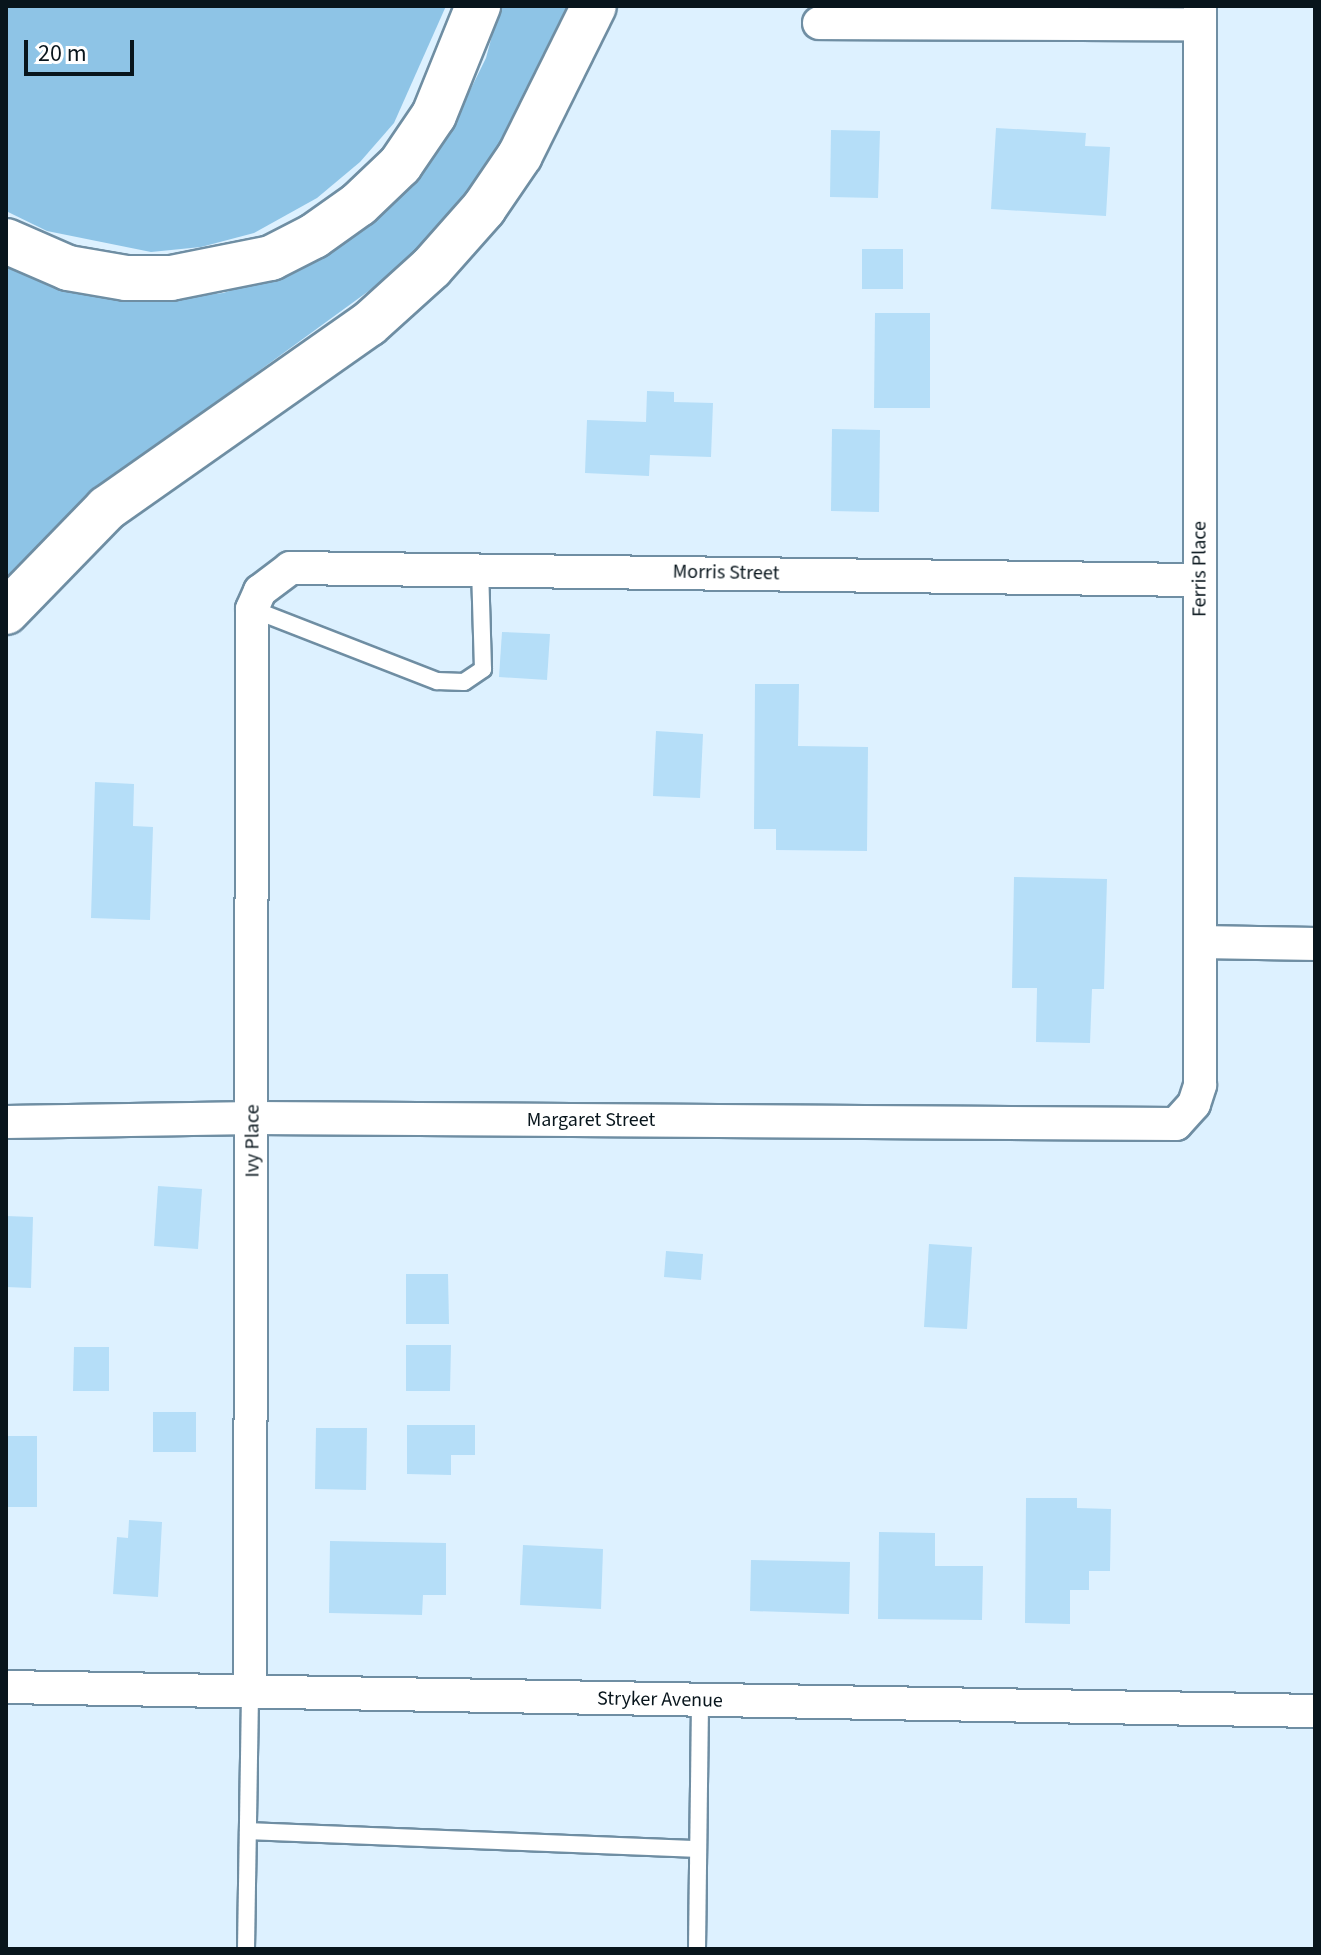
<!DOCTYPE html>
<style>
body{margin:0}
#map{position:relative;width:1321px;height:1955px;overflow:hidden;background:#ddf1ff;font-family:"Source Sans 3",sans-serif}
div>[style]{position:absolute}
.green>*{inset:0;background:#8ec4e6}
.building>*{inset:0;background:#b5def8}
.roads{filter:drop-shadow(2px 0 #6f8ea3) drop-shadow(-2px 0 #6f8ea3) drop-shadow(0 2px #6f8ea3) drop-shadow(0 -2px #6f8ea3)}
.lane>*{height:16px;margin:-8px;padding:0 8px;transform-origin:8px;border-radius:8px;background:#fff}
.street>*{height:32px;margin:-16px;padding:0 16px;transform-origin:16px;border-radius:16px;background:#fff}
.highway>*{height:44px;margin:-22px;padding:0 22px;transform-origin:22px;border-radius:22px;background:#fff}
span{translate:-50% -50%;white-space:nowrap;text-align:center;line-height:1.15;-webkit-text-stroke:6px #fff;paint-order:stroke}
.street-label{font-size:20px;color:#08151c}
.frame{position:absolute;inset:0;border:8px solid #08151c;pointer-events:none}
.scale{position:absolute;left:24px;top:40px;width:110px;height:36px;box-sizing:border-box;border:4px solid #08151c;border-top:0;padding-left:10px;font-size:24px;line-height:28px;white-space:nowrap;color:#08151c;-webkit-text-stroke:6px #fff;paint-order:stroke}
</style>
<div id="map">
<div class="green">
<div style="clip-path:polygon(6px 6px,446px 6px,394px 123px,360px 162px,317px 198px,254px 233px,201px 247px,151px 252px,47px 231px,6px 211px)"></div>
<div style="clip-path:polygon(500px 6px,574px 6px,485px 173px,444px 224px,381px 282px,116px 475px,6px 581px,6px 263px,162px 300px,223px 293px,284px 274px,333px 251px,376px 218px,452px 127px,486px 58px)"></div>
</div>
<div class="building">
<div style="clip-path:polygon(996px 128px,1086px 133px,1085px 146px,1110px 147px,1106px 216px,991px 209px)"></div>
<div style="clip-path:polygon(831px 130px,880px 131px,878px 198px,830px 197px)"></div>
<div style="clip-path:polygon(862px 249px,903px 249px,903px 289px,862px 289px)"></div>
<div style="clip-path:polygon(875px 313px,930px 313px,930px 408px,874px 408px)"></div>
<div style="clip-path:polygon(647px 391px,674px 392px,674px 402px,713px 403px,711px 457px,650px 455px,649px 476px,585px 473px,587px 420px,646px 422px)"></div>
<div style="clip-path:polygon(832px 429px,880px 430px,879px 512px,831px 511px)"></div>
<div style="clip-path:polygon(502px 632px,550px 634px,547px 680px,499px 677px)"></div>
<div style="clip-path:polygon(755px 684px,799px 684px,798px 746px,868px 747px,867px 851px,776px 850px,776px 829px,754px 829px)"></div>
<div style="clip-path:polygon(656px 731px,703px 734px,700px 798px,653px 796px)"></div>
<div style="clip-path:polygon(95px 782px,134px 784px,133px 826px,153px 827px,150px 920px,91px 918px)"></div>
<div style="clip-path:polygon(1014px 877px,1107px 879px,1104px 989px,1092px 989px,1090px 1043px,1036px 1042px,1037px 988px,1012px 988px)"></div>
<div style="clip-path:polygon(158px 1186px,202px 1189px,198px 1249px,154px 1246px)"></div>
<div style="clip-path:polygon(6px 1216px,33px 1217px,31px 1288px,6px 1287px)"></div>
<div style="clip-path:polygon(929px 1244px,972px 1247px,967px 1329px,924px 1327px)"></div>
<div style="clip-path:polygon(666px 1251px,703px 1254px,701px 1280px,664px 1277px)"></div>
<div style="clip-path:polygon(406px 1274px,448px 1274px,449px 1324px,406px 1324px)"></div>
<div style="clip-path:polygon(406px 1345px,451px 1345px,450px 1391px,406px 1391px)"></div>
<div style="clip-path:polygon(74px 1347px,109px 1347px,109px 1391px,73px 1391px)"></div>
<div style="clip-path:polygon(153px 1412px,196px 1412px,196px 1452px,153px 1452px)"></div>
<div style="clip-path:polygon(407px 1425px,475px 1425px,475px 1455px,451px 1455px,451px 1475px,407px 1474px)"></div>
<div style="clip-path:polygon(316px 1428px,367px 1428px,366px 1490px,315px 1489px)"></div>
<div style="clip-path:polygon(6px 1436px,37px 1436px,37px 1507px,6px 1507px)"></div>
<div style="clip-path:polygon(1026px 1498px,1077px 1498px,1077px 1508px,1111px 1509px,1110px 1571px,1089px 1571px,1089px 1590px,1070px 1590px,1070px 1624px,1025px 1623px)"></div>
<div style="clip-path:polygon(129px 1520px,162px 1522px,158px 1597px,113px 1594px,117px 1537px,128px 1538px)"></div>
<div style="clip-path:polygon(879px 1532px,935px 1533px,935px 1566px,983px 1566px,982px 1620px,878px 1619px)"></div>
<div style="clip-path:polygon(330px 1541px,446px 1543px,446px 1595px,423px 1595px,422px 1615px,329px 1613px)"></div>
<div style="clip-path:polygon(523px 1545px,603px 1549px,601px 1609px,520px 1605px)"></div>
<div style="clip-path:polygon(751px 1560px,850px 1562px,849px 1614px,750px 1611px)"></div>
</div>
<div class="roads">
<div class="lane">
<div style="left:252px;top:609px;width:199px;rotate:21.3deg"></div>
<div style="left:437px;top:681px;width:27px;rotate:2deg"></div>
<div style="left:464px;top:682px;width:23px;rotate:-34deg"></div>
<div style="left:483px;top:669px;width:99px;rotate:-91.7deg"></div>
<div style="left:248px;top:1831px;width:450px;rotate:2.3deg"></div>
<div style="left:246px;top:1949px;width:257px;rotate:-89.1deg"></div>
<div style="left:697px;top:1949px;width:248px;rotate:-89.3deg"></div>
</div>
<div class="street">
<div style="left:819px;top:23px;width:381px;rotate:0.2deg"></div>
<div style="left:1201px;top:942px;width:114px;rotate:1deg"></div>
<div style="left:6px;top:1122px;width:248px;rotate:-0.9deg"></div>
<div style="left:254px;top:1118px;width:922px;rotate:0.37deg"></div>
<div style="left:1176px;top:1124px;width:27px;rotate:-48deg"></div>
<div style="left:1194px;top:1104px;width:20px;rotate:-72deg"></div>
<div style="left:1200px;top:1085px;width:1079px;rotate:-90deg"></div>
<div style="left:6px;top:1687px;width:1309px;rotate:1.05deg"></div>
<div style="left:250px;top:1692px;width:1083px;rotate:-89.89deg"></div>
<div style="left:252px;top:609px;width:20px;rotate:-66deg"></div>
<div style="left:260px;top:591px;width:38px;rotate:-37deg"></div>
<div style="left:290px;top:568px;width:910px;rotate:0.76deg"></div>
</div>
<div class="highway">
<div style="left:6px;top:241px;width:68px;rotate:23.5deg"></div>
<div style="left:68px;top:268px;width:59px;rotate:9.8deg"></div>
<div style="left:126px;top:278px;width:45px"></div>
<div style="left:171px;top:278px;width:102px;rotate:-11.3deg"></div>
<div style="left:271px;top:258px;width:48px;rotate:-27.1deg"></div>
<div style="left:314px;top:236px;width:55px;rotate:-35.4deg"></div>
<div style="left:359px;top:204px;width:57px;rotate:-43.6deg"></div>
<div style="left:400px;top:165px;width:60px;rotate:-55.8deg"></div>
<div style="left:434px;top:115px;width:118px;rotate:-68deg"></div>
<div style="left:6px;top:612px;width:145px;rotate:-45.8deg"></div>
<div style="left:107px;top:508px;width:320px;rotate:-35.1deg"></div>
<div style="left:369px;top:324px;width:84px;rotate:-42.1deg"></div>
<div style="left:431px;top:268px;width:80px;rotate:-48.5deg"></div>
<div style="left:484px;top:208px;width:64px;rotate:-55.8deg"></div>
<div style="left:520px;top:155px;width:166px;rotate:-63.6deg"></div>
</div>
</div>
<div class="street-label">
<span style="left:1200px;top:569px;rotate:-90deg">Ferris Place</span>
<span style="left:726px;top:573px;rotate:1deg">Morris Street</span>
<span style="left:591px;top:1120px">Margaret Street</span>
<span style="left:253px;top:1141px;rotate:-90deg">Ivy Place</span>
<span style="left:660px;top:1700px;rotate:1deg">Stryker Avenue</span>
</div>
<div class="frame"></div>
<div class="scale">20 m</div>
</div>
